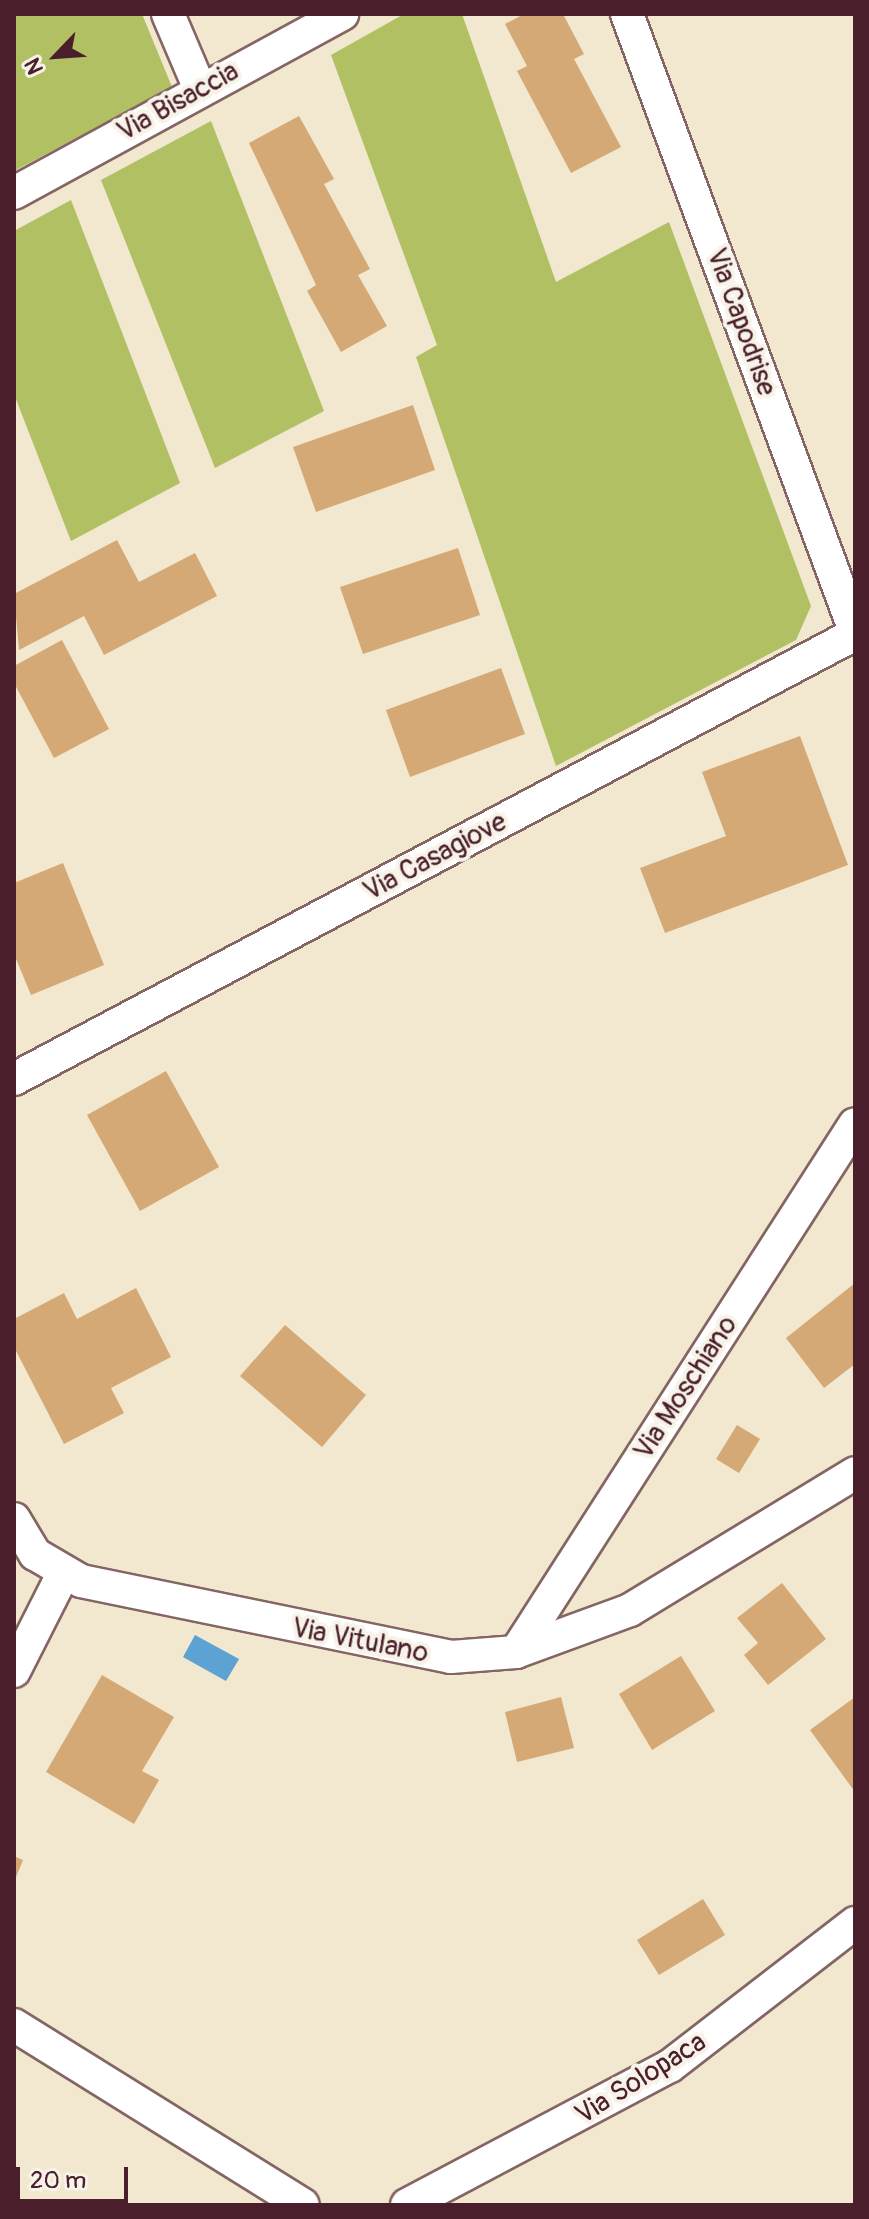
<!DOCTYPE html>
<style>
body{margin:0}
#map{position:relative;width:869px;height:2219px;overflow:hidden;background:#f2e7cf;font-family:Pangolin,sans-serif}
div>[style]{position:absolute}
.green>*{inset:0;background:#b0c063}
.water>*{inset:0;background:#5ca2d2}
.building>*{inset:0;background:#d4a975}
.roads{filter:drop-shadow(2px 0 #856564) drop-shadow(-2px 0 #856564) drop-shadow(0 2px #856564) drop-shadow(0 -2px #856564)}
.street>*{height:32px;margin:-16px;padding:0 16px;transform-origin:16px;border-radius:16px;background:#fff}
span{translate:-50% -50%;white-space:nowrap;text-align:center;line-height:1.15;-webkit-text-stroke:8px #f7f3e8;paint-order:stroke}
.street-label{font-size:28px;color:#4a1f2b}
.frame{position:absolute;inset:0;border:16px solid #4a1f2b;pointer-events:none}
.north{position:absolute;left:16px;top:16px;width:80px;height:80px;-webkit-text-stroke:6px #f7f3e8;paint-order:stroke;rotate:245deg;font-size:22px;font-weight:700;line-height:32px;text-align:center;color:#4a1f2b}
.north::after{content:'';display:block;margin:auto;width:28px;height:36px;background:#4a1f2b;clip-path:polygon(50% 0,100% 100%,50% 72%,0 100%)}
.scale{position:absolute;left:16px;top:2167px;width:112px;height:36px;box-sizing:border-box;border:4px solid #4a1f2b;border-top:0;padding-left:10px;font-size:24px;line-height:28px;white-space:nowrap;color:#4a1f2b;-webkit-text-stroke:6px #f7f3e8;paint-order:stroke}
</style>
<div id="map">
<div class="green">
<div style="clip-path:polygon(14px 14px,142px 14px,172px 87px,14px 171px)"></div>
<div style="clip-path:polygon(404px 14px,462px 14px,556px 282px,669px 222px,811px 606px,796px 640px,556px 766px,416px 357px,437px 345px,331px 55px)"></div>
<div style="clip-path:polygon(211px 121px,324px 411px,215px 468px,101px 180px)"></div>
<div style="clip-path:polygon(71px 200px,180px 483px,71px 541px,14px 394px,14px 231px)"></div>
</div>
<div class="water">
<div style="clip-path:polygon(195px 1635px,239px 1659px,226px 1681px,183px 1657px)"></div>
</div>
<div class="building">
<div style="clip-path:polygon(524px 14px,563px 14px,584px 54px,574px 59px,621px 147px,571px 173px,517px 71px,527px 66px,505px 24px)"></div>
<div style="clip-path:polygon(299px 116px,334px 179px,324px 184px,370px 269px,358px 275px,387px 326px,341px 352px,307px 291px,316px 285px,249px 143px)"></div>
<div style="clip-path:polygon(413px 405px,435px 470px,316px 512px,293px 447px)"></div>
<div style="clip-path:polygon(117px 540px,139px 582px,195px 553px,217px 596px,104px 655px,84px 616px,19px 650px,14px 594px)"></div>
<div style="clip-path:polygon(458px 548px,480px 615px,363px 654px,340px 587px)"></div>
<div style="clip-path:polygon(62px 640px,109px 729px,54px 758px,14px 683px,14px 666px)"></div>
<div style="clip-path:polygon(501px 668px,525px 734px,410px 777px,386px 710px)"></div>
<div style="clip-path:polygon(800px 736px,848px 865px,665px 933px,640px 868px,726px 836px,702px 772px)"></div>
<div style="clip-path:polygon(63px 863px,104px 965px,31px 995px,14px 954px,14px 883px)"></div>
<div style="clip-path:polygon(166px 1071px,219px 1167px,140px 1211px,87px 1115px)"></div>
<div style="clip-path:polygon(855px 1283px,855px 1364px,824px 1388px,786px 1338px)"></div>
<div style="clip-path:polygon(136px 1288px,171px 1357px,111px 1388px,124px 1413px,64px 1444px,14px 1347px,14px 1319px,64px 1293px,77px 1319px)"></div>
<div style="clip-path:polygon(285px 1325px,366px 1395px,322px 1447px,240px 1376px)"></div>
<div style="clip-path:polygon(737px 1425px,760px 1439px,739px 1473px,716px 1459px)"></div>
<div style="clip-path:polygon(782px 1583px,826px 1639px,768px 1685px,744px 1655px,758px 1643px,737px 1618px)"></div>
<div style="clip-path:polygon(681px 1656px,715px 1711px,652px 1750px,619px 1694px)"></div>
<div style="clip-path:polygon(102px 1675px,174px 1717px,142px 1771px,159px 1780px,134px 1824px,46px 1772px)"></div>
<div style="clip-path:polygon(561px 1697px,574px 1748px,517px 1762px,505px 1712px)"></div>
<div style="clip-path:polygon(855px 1697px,855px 1792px,810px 1730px)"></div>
<div style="clip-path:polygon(14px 1856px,23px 1860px,14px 1882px)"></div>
<div style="clip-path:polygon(703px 1899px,725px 1935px,659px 1975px,637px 1940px)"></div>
</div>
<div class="roads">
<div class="street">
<div style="left:168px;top:14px;width:82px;rotate:66.9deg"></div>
<div style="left:627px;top:14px;width:658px;rotate:69.72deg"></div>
<div style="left:14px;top:193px;width:374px;rotate:-28.6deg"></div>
<div style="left:14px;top:1079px;width:951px;rotate:-27.88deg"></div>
<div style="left:14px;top:1519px;width:41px;rotate:59deg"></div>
<div style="left:35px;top:1554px;width:53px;rotate:30.4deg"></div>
<div style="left:81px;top:1581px;width:378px;rotate:11.6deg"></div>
<div style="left:451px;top:1657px;width:65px;rotate:-4.4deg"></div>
<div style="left:516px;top:1652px;width:121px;rotate:-20.2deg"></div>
<div style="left:630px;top:1610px;width:263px;rotate:-31.3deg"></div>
<div style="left:516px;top:1652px;width:627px;rotate:-57.3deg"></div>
<div style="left:14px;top:1671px;width:109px;rotate:-63.2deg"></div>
<div style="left:14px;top:2025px;width:340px;rotate:31.9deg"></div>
<div style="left:407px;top:2205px;width:297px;rotate:-27.9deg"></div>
<div style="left:670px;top:2066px;width:234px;rotate:-37.7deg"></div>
</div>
</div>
<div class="street-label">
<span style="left:178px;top:102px;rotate:-29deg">Via Bisaccia</span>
<span style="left:741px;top:322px;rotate:70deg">Via Capodrise</span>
<span style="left:435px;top:857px;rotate:-28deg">Via Casagiove</span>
<span style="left:686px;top:1388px;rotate:-57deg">Via Moschiano</span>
<span style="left:360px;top:1641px;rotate:11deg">Via Vitulano</span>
<span style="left:641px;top:2079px;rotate:-32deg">Via Solopaca</span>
</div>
<div class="frame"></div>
<div class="north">N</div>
<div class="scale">20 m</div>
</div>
